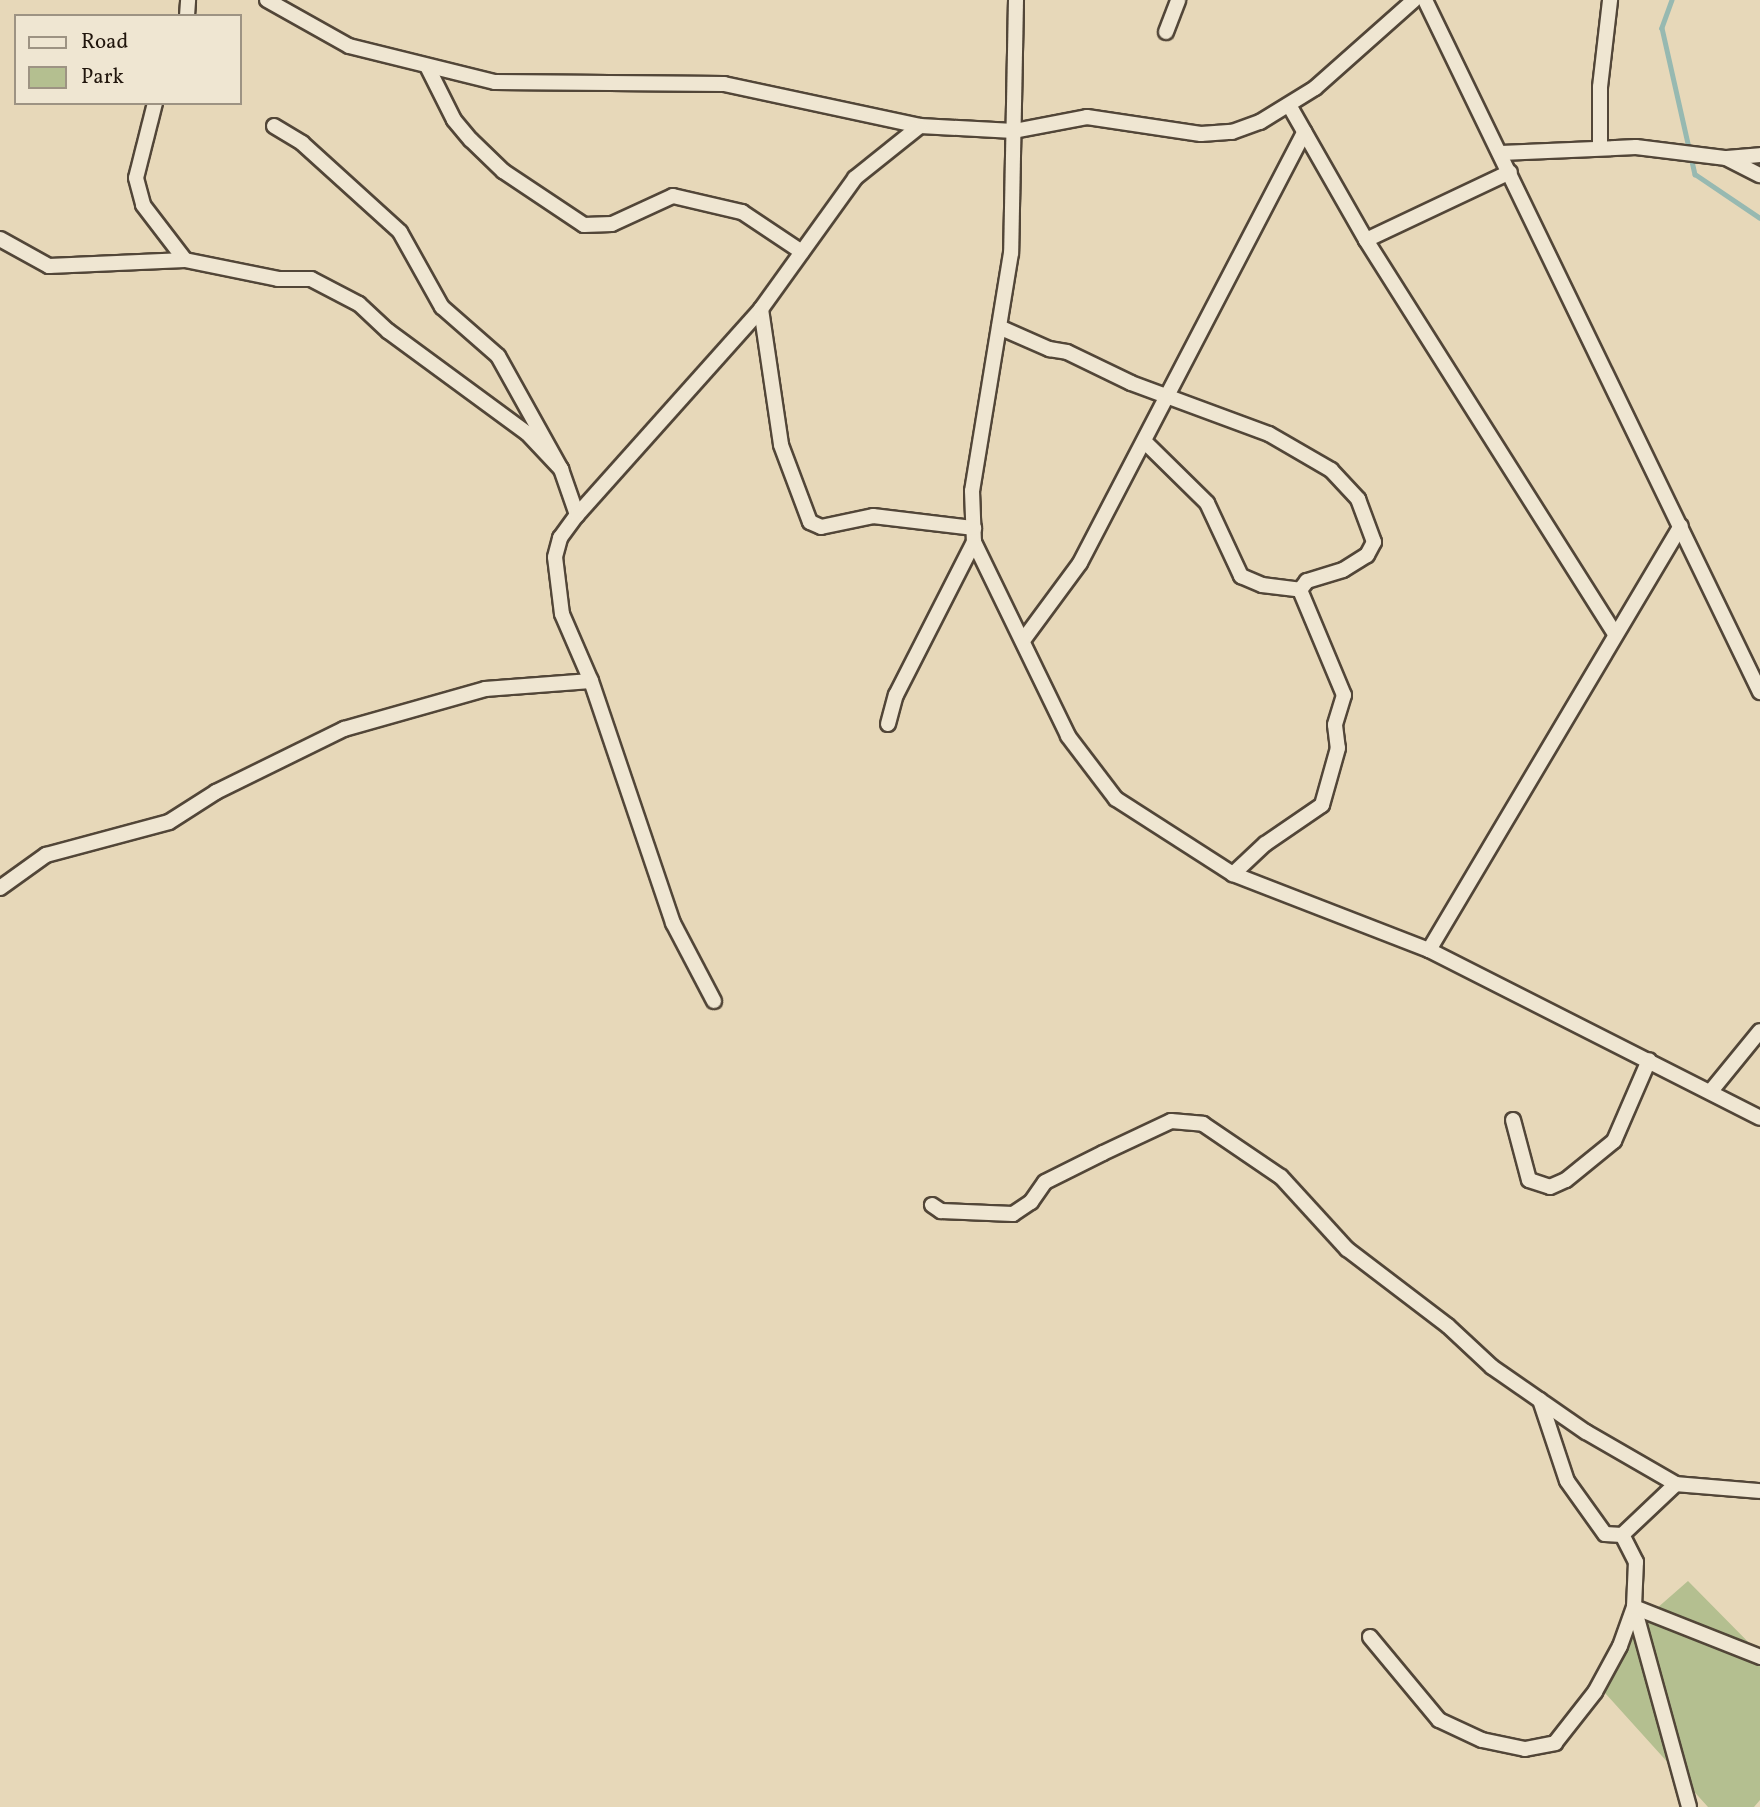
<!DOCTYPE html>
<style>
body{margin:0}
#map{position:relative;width:1760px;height:1807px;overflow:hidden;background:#e7d8b9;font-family:Vollkorn,serif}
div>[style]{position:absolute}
.green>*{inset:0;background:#b4bf90}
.stream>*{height:4.5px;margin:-2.25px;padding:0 2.25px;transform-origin:2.25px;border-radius:2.25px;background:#97b9b1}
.roads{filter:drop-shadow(2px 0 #524638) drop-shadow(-2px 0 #524638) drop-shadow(0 2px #524638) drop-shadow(0 -2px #524638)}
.street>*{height:14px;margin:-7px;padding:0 7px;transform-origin:7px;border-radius:7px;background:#efe6d2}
span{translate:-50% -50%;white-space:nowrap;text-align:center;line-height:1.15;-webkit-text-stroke:5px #efe6d2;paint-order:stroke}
.legend{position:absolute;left:14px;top:14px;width:228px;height:91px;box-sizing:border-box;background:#efe6d2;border:2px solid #9d9383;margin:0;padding:9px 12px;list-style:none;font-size:21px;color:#21160d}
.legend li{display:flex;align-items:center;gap:14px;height:35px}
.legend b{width:35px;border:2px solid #9d9383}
</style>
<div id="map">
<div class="green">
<div style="clip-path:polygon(1688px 1581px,1760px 1654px,1760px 1800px,1754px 1807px,1708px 1807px,1596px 1683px,1616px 1662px,1608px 1651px)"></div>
</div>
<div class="stream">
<div style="left:1672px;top:0;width:30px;rotate:110deg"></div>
<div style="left:1662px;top:28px;width:150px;rotate:77.3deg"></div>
<div style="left:1695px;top:174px;width:78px;rotate:34.1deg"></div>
</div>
<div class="roads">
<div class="street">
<div style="left:267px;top:0;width:94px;rotate:29.3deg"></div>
<div style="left:349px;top:46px;width:150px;rotate:13.9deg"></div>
<div style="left:495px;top:82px;width:229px;rotate:0.5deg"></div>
<div style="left:724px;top:84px;width:200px;rotate:12.1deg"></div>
<div style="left:920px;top:126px;width:94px;rotate:3deg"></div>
<div style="left:1014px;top:131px;width:74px;rotate:-10.9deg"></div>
<div style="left:1087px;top:117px;width:115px;rotate:8.5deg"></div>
<div style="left:1201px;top:134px;width:31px;rotate:-4deg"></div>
<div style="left:1232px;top:132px;width:30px;rotate:-20deg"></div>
<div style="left:1260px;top:122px;width:65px;rotate:-31.7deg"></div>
<div style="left:1315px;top:88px;width:132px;rotate:-41.6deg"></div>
<div style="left:1016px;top:0;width:253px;rotate:91.1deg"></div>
<div style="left:1011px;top:253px;width:241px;rotate:99.3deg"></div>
<div style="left:972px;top:491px;width:51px;rotate:87.8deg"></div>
<div style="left:974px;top:542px;width:216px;rotate:64.1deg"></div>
<div style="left:1068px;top:736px;width:79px;rotate:52.7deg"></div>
<div style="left:1116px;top:799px;width:139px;rotate:32.7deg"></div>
<div style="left:1233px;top:874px;width:210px;rotate:21.2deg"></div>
<div style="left:1429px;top:950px;width:371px;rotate:26.9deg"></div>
<div style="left:1425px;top:0;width:769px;rotate:64.17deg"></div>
<div style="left:187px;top:16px;width:16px;rotate:-86deg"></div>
<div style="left:1166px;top:32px;width:34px;rotate:-69deg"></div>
<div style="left:427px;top:66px;width:60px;rotate:63.4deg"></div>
<div style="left:454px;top:120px;width:26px;rotate:50deg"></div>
<div style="left:471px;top:140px;width:45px;rotate:44.1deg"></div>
<div style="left:503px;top:171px;width:97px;rotate:33.7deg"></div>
<div style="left:584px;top:225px;width:28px;rotate:-2deg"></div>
<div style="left:612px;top:224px;width:67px;rotate:-24.7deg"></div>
<div style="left:673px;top:196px;width:71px;rotate:13.1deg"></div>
<div style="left:742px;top:212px;width:72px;rotate:33.7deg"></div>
<div style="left:155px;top:103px;width:77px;rotate:104.2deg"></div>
<div style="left:136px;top:178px;width:28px;rotate:75deg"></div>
<div style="left:143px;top:205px;width:69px;rotate:52.6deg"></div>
<div style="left:185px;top:260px;width:95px;rotate:11.5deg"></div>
<div style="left:278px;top:279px;width:33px"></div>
<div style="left:311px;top:279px;width:54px;rotate:27.5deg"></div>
<div style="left:359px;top:304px;width:40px;rotate:43deg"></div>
<div style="left:388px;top:331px;width:172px;rotate:36.3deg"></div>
<div style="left:527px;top:433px;width:50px;rotate:46.6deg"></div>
<div style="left:1289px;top:105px;width:155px;rotate:60.3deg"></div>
<div style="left:1366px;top:240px;width:464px;rotate:57.7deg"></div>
<div style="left:274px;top:126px;width:33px;rotate:31deg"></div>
<div style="left:302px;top:143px;width:132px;rotate:42.2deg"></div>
<div style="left:400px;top:232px;width:86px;rotate:60.8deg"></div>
<div style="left:442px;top:307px;width:74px;rotate:41.2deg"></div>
<div style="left:498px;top:356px;width:129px;rotate:60.9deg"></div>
<div style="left:561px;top:469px;width:49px;rotate:70.8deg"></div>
<div style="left:1600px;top:148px;width:61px;rotate:-90deg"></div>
<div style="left:1600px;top:87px;width:88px;rotate:-83.4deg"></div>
<div style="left:1501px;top:153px;width:135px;rotate:-2.5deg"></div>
<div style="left:1636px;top:147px;width:91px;rotate:7deg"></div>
<div style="left:1726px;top:158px;width:38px;rotate:27deg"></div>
<div style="left:1727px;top:158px;width:33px;rotate:-5deg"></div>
<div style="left:0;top:239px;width:56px;rotate:28.9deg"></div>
<div style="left:49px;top:266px;width:136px;rotate:-2.5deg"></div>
<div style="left:1366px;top:240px;width:159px;rotate:-25.3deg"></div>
<div style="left:761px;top:309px;width:137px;rotate:81.6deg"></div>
<div style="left:781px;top:445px;width:82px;rotate:69.4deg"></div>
<div style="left:810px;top:522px;width:12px;rotate:24deg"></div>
<div style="left:821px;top:527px;width:53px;rotate:-11.9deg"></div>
<div style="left:873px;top:516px;width:102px;rotate:6.8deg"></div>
<div style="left:999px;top:327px;width:55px;rotate:23.7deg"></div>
<div style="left:1049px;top:349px;width:18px;rotate:9deg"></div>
<div style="left:1067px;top:352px;width:71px;rotate:25.8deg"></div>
<div style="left:1131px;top:383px;width:147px;rotate:20.3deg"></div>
<div style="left:1269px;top:434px;width:72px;rotate:30.1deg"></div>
<div style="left:1331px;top:470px;width:40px;rotate:47deg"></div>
<div style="left:1358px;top:499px;width:46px;rotate:69.6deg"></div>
<div style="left:1374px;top:542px;width:15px;rotate:118deg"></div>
<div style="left:1367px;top:555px;width:28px;rotate:148deg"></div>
<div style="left:1343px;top:570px;width:38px;rotate:163deg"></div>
<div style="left:1307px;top:581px;width:11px;rotate:128deg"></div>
<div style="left:1300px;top:590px;width:114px;rotate:67.3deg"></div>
<div style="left:1344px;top:695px;width:31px;rotate:107deg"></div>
<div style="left:1335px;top:725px;width:23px;rotate:83deg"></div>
<div style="left:1338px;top:748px;width:59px;rotate:105.7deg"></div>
<div style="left:1322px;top:805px;width:69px;rotate:145.6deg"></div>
<div style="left:1265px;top:844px;width:44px;rotate:136.8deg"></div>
<div style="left:1145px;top:442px;width:87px;rotate:44.5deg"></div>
<div style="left:1207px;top:503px;width:81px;rotate:65deg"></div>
<div style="left:1241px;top:576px;width:23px;rotate:23deg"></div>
<div style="left:1262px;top:585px;width:38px;rotate:7deg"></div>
<div style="left:1024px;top:639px;width:94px;rotate:-53.6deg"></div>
<div style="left:1080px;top:563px;width:486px;rotate:-62.5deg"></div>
<div style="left:888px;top:724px;width:30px;rotate:-75deg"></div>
<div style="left:896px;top:695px;width:172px;rotate:-63deg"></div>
<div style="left:0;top:888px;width:57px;rotate:-35.7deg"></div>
<div style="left:46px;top:855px;width:127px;rotate:-15deg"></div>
<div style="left:169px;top:822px;width:56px;rotate:-32.6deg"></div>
<div style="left:216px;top:792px;width:143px;rotate:-26.2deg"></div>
<div style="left:344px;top:729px;width:147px;rotate:-15.8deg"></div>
<div style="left:485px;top:689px;width:106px;rotate:-4.3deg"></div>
<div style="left:1429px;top:950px;width:493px;rotate:-59.3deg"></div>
<div style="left:714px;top:1001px;width:88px;rotate:-117.7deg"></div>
<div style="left:673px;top:923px;width:256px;rotate:-108.7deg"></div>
<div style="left:591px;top:681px;width:73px;rotate:-113.4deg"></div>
<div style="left:562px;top:614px;width:57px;rotate:-97deg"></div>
<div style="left:555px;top:557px;width:20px;rotate:-75deg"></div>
<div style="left:560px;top:538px;width:29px;rotate:-54deg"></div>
<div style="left:577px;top:515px;width:276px;rotate:-48.2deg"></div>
<div style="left:761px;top:309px;width:161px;rotate:-54.3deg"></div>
<div style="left:855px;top:178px;width:83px;rotate:-38.7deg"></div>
<div style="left:1711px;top:1091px;width:77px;rotate:-50.8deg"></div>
<div style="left:1513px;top:1120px;width:62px;rotate:75.1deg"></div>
<div style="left:1529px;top:1180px;width:22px;rotate:18deg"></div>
<div style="left:1550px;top:1187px;width:17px;rotate:-24deg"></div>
<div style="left:1566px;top:1180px;width:62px;rotate:-39.1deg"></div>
<div style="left:1614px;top:1141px;width:88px;rotate:-66.6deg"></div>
<div style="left:932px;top:1205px;width:11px;rotate:34deg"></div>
<div style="left:941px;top:1211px;width:72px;rotate:2.4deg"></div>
<div style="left:1013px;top:1214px;width:22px;rotate:-34deg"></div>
<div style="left:1031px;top:1202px;width:24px;rotate:-55deg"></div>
<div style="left:1045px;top:1182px;width:65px;rotate:-26.6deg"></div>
<div style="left:1103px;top:1153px;width:75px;rotate:-25.2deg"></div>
<div style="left:1171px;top:1121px;width:32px;rotate:5deg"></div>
<div style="left:1203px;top:1124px;width:94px;rotate:34.2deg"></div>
<div style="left:1281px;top:1177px;width:98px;rotate:47.5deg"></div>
<div style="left:1347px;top:1249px;width:127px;rotate:37.3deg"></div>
<div style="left:1448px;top:1326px;width:60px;rotate:43deg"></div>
<div style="left:1492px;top:1367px;width:114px;rotate:34.7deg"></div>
<div style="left:1586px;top:1432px;width:104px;rotate:30deg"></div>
<div style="left:1540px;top:1400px;width:85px;rotate:71.6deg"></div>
<div style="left:1567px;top:1481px;width:65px;rotate:54.4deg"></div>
<div style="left:1605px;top:1534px;width:17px;rotate:3deg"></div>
<div style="left:1622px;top:1535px;width:74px;rotate:-43.4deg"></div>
<div style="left:1676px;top:1484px;width:84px;rotate:4.8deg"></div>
<div style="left:1634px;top:1607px;width:207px;rotate:74.6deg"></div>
<div style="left:1634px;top:1607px;width:136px;rotate:21.6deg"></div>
<div style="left:1370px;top:1637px;width:108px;rotate:50.3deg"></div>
<div style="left:1439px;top:1720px;width:47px;rotate:24.9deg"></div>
<div style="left:1482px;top:1740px;width:44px;rotate:11.8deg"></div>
<div style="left:1525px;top:1749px;width:31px;rotate:-11deg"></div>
<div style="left:1555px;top:1743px;width:65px;rotate:-51.9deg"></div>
<div style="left:1595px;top:1692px;width:52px;rotate:-61.5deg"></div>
<div style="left:1620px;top:1646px;width:41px;rotate:-70.3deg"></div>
<div style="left:1634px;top:1607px;width:45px;rotate:-87.5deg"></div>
<div style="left:1636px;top:1562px;width:30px;rotate:-117deg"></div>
</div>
</div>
<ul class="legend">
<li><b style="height:9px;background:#efe6d2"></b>Road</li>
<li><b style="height:19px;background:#b4bf90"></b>Park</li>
</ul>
</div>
